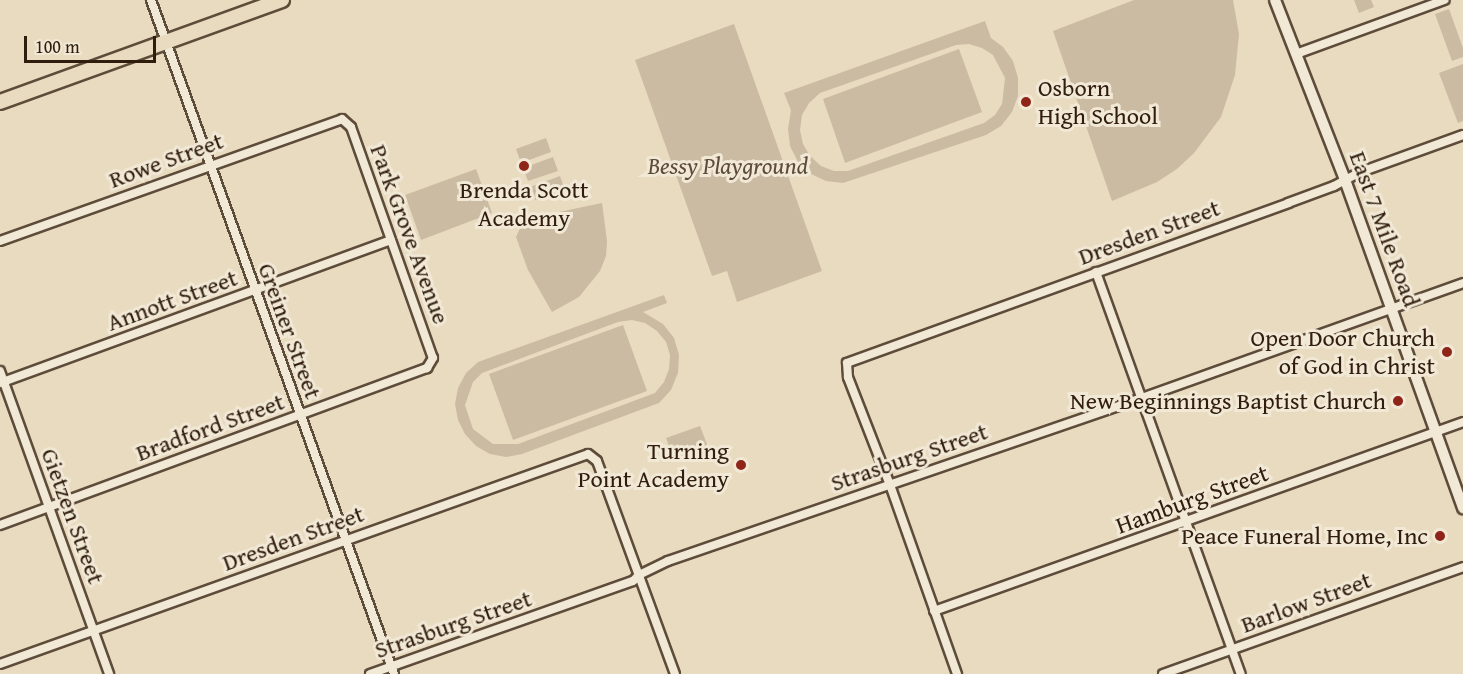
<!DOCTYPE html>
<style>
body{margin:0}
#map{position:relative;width:1463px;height:674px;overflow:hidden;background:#e9dbc0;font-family:"Gentium Book Plus",serif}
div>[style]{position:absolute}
.green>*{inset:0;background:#cabba2}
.roads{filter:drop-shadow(2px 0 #5e4c3a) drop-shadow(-2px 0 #5e4c3a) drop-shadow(0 2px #5e4c3a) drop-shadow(0 -2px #5e4c3a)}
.minor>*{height:8px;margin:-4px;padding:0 4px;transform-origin:4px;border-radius:4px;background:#f1e8d6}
.tertiary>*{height:10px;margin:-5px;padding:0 5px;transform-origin:5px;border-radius:5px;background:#f1e8d6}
.primary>*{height:14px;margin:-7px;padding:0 7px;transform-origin:7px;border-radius:7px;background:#e9dbc0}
.dots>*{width:16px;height:16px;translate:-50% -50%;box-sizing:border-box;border:3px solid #f1e8d6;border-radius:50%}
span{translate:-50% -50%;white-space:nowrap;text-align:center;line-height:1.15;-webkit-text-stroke:6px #f1e8d6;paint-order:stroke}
.poi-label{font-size:24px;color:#301d0d}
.left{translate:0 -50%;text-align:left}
.right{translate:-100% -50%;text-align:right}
.street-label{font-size:24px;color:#301d0d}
.park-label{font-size:24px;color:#5e4c3a;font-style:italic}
.scale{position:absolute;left:24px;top:36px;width:132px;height:27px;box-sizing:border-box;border:3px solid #301d0d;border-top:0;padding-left:8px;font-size:18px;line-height:21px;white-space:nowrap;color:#301d0d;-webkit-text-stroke:4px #f1e8d6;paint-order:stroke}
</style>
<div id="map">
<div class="green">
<div style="clip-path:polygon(1134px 0,1233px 0,1239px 34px,1235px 75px,1221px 117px,1194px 153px,1177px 169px,1157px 182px,1112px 201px,1053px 31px)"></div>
<div style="clip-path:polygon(1354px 0,1371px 0,1374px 7px,1359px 13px)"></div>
<div style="clip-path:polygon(1449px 9px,1463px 48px,1463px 57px,1452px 61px,1435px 14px)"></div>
<div style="clip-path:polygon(evenodd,985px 21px,991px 38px,1003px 47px,1013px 61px,1018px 78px,1018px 96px,1012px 112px,1001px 126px,986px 135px,843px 183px,826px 181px,811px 174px,798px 162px,790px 146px,788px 129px,791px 110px,784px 93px,985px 21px,969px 44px,982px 48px,993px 55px,1005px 78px,1002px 104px,995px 115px,984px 123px,848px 171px,834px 171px,821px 166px,810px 156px,803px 144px,800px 130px,802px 115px,809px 103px,820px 93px,956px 45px,969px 44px)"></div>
<div style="clip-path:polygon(734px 24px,822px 271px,737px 302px,727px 271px,712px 276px,635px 60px)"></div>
<div style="clip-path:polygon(959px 49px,982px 112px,845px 163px,823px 99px)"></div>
<div style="clip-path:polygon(1463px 64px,1463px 121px,1458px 123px,1439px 73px)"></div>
<div style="clip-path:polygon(546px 138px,551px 152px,521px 163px,516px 149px)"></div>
<div style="clip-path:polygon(553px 157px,558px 171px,528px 181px,523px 168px)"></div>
<div style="clip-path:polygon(476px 169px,492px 213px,421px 240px,405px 195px)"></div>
<div style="clip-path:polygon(560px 176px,565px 190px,535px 200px,530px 187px)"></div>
<div style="clip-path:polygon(602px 203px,607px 241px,606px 256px,600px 271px,579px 297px,552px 312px,528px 270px,516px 237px,522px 224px,554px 213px)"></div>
<div style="clip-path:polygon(evenodd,664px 295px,667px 303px,643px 312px,663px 324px,674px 338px,679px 355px,678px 373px,671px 390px,659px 403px,522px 454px,506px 457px,490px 454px,476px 446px,465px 434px,458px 420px,455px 404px,458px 388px,466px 373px,478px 362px,664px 295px,632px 320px,645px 323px,657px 331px,666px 342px,670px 355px,669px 369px,664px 382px,655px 393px,518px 444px,493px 444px,473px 429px,465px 405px,473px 382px,482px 373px,618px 322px,632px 320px)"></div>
<div style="clip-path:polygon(623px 325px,647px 391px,513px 440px,489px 374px)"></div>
<div style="clip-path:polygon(700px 426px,708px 447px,674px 460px,666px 438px)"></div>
</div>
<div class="roads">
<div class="minor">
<div style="left:151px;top:0;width:716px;rotate:70.17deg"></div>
<div style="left:1296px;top:54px;width:158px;rotate:-20deg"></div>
<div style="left:0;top:241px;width:363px;rotate:-19.6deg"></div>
<div style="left:342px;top:119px;width:12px;rotate:42deg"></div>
<div style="left:351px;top:127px;width:245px;rotate:70.5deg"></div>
<div style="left:433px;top:358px;width:12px;rotate:121deg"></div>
<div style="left:427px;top:368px;width:455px;rotate:159.8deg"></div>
<div style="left:1096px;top:272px;width:427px;rotate:70.2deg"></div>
<div style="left:0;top:371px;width:322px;rotate:70.2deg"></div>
<div style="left:0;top:383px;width:416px;rotate:-20.1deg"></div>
<div style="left:934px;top:611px;width:562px;rotate:-19.66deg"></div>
<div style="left:0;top:664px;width:624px;rotate:-19.65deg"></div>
<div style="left:588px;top:454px;width:11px;rotate:38deg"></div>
<div style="left:597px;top:461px;width:227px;rotate:69.9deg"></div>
<div style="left:370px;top:674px;width:279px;rotate:-19.5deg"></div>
<div style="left:633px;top:581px;width:8px;rotate:-45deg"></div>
<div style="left:639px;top:575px;width:32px;rotate:-26deg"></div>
<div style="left:668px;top:561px;width:501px;rotate:-18.98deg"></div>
<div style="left:1142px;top:398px;width:341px;rotate:-19.7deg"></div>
<div style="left:957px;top:674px;width:201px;rotate:-109.5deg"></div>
<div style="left:890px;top:485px;width:116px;rotate:-111.3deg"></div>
<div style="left:848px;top:377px;width:14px;rotate:-94deg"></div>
<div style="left:847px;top:363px;width:469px;rotate:-19.9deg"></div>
<div style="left:1288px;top:203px;width:49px;rotate:-20.3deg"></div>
<div style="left:1334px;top:186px;width:27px;rotate:-28deg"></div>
<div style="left:1358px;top:173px;width:112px;rotate:-19.9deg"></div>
<div style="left:1163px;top:674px;width:319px;rotate:-19.6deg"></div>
</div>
<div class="tertiary">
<div style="left:1275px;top:0;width:193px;rotate:68.7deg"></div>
<div style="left:1345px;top:180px;width:349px;rotate:70.2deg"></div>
</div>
<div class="primary">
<div style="left:0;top:102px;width:300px;rotate:-19.9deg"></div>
</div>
</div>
<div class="dots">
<div style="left:1026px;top:102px;background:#8f2418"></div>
<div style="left:524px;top:166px;background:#8f2418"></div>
<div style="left:1447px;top:352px;background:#8f2418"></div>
<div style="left:1398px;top:401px;background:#8f2418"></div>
<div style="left:741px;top:465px;background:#8f2418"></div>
<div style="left:1440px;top:536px;background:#8f2418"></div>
</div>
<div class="poi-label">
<span class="left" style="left:1038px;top:102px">Osborn<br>High School</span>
<span style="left:524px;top:204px">Brenda Scott<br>Academy</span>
<span class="right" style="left:1435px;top:352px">Open Door Church<br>of God in Christ</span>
<span class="right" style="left:1386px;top:401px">New Beginnings Baptist Church</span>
<span class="right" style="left:729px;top:465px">Turning<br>Point Academy</span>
<span class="right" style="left:1428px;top:536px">Peace Funeral Home, Inc</span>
</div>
<div class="street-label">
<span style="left:166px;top:160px;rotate:-20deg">Rowe Street</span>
<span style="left:1385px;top:229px;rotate:70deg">East 7 Mile Road</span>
<span style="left:1149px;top:232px;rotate:-20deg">Dresden Street</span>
<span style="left:410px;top:234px;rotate:70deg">Park Grove Avenue</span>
<span style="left:172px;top:300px;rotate:-20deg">Annott Street</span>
<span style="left:290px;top:331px;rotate:70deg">Greiner Street</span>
<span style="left:210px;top:427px;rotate:-20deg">Bradford Street</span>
<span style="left:909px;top:457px;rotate:-19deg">Strasburg Street</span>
<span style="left:1192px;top:499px;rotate:-20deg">Hamburg Street</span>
<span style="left:73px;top:516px;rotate:70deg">Gietzen Street</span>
<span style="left:293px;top:538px;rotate:-20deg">Dresden Street</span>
<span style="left:1306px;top:602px;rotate:-20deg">Barlow Street</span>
<span style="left:453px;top:624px;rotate:-19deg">Strasburg Street</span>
</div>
<div class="park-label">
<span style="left:728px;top:166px">Bessy Playground</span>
</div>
<div class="scale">100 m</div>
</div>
